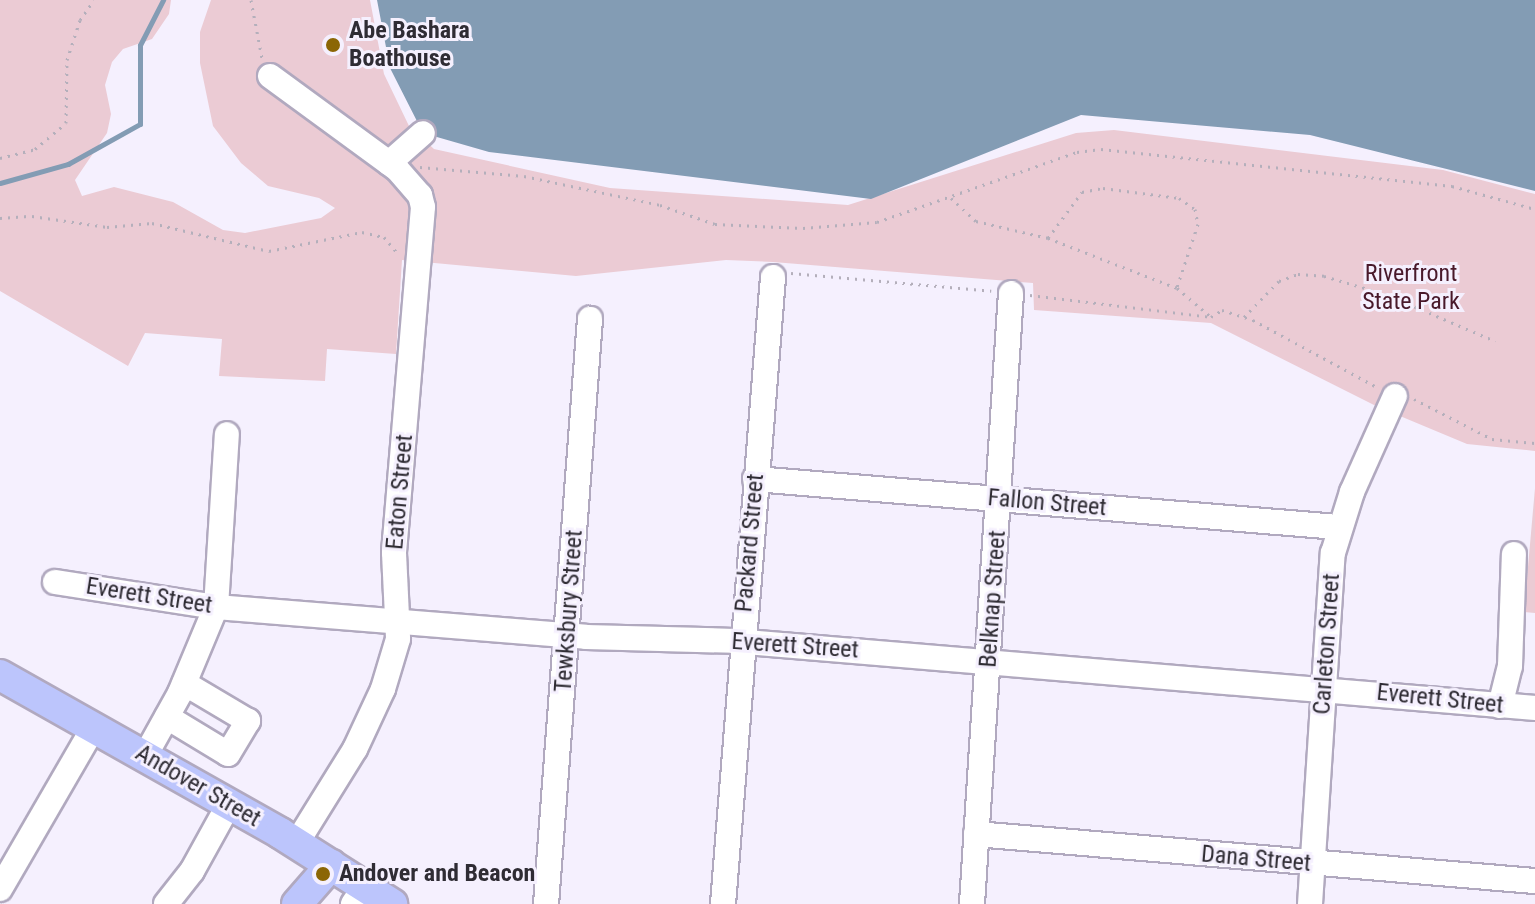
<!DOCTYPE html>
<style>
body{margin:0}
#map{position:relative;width:1535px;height:904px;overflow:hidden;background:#f5f0fe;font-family:"Roboto Condensed",sans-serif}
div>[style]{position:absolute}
.green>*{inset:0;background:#ebcbd4}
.water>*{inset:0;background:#839cb4}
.stream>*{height:5px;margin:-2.5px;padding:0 2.5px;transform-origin:2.5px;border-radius:2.5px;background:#839cb4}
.path>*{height:3px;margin-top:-1.5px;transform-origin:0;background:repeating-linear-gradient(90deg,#b4afbb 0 2px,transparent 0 8px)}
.roads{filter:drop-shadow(2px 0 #b1a9bf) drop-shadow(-2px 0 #b1a9bf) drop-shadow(0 2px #b1a9bf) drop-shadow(0 -2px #b1a9bf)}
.minor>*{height:24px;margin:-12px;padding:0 12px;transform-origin:12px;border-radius:12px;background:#fff}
.major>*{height:30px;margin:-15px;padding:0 15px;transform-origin:15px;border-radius:15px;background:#bcc5fc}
.dots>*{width:22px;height:22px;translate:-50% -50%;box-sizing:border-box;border:4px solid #f5f0fe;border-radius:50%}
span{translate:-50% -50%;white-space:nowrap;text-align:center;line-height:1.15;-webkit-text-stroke:6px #f5f0fe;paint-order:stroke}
.poi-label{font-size:24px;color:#2f2c34;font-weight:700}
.left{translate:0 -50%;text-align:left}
.park-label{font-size:24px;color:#49192b}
.street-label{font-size:24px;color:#2f2c34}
</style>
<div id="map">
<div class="green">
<div style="clip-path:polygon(0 0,171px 0,169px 14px,152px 39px,123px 49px,112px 62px,105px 85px,111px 114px,107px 133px,75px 180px,82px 196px,114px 187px,173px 202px,223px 230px,245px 233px,321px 218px,335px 208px,319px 198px,268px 186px,241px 163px,213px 126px,200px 63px,200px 32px,211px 0,370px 0,384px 74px,409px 126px,434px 149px,610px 188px,848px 205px,1076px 133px,1114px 130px,1443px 170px,1535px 194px,1535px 451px,1467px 444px,1376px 406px,1211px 323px,1034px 310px,1033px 283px,773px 262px,726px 260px,576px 276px,402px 260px,396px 354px,327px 349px,325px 381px,219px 376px,222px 339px,145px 333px,128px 366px,0 291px)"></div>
<div style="clip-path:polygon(1535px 488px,1535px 613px,1524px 612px)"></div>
</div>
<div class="water">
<div style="clip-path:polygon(377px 0,1535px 0,1535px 191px,1310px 135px,1081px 115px,871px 199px,489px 152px,423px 133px,390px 68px)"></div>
</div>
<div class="stream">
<div style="left:0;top:183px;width:71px;rotate:-15.6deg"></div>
<div style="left:68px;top:164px;width:82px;rotate:-29.1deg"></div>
<div style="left:140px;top:124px;width:79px;rotate:-90deg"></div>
<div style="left:140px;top:45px;width:51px;rotate:-62.9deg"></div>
</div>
<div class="path">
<div style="left:251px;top:0;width:59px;rotate:79.3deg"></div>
<div style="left:0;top:158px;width:36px;rotate:-14deg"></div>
<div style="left:35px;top:149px;width:40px;rotate:-40deg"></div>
<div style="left:66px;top:123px;width:63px;rotate:-89.1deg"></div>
<div style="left:67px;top:60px;width:42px;rotate:-72deg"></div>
<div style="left:80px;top:20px;width:24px;rotate:-55deg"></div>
<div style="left:420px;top:167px;width:104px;rotate:4.9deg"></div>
<div style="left:524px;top:176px;width:139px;rotate:12deg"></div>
<div style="left:660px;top:205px;width:58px;rotate:19.1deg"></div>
<div style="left:715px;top:224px;width:88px;rotate:2.6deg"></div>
<div style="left:803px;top:228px;width:74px;rotate:-4.6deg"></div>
<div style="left:877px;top:222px;width:212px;rotate:-19.3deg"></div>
<div style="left:1077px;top:152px;width:24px;rotate:-7deg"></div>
<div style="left:1101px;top:149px;width:353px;rotate:6deg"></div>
<div style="left:1452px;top:186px;width:86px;rotate:15.5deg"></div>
<div style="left:951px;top:198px;width:34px;rotate:43deg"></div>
<div style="left:976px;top:221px;width:74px;rotate:13.3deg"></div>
<div style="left:1048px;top:238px;width:138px;rotate:21.2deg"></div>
<div style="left:1177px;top:288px;width:45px;rotate:40.5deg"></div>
<div style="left:0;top:218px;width:32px;rotate:-4deg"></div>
<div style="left:32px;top:216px;width:76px;rotate:8.3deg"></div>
<div style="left:107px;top:227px;width:45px;rotate:-5.1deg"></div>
<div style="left:152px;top:223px;width:120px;rotate:13.5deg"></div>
<div style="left:269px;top:251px;width:95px;rotate:-11.5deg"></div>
<div style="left:362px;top:232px;width:23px;rotate:13deg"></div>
<div style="left:384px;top:237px;width:23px;rotate:50deg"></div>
<div style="left:1048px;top:238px;width:57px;rotate:-53.5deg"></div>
<div style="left:1082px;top:192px;width:21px;rotate:-11deg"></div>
<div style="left:1103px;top:188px;width:77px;rotate:7.5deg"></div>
<div style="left:1179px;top:198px;width:19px;rotate:35deg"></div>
<div style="left:1195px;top:209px;width:15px;rotate:79deg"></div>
<div style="left:1198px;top:224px;width:66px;rotate:108.4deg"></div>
<div style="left:791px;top:273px;width:201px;rotate:5.1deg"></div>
<div style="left:1030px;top:295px;width:182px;rotate:6.9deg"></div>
<div style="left:1211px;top:317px;width:13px;rotate:-32deg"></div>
<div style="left:1222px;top:310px;width:33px;rotate:18deg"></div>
<div style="left:1253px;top:320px;width:141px;rotate:28.4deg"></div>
<div style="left:1244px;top:317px;width:50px;rotate:-45.8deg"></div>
<div style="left:1279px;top:281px;width:20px;rotate:-20deg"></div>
<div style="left:1298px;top:274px;width:26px;rotate:4deg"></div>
<div style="left:1324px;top:276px;width:64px;rotate:16.4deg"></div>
<div style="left:1385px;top:294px;width:120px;rotate:23.1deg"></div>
<div style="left:1414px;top:399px;width:88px;rotate:27.1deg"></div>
<div style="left:1492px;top:439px;width:43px;rotate:5.3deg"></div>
</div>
<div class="roads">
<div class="minor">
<div style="left:270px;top:76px;width:157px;rotate:36.2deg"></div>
<div style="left:397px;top:169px;width:35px;rotate:49deg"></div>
<div style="left:420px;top:195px;width:12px;rotate:76deg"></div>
<div style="left:423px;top:207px;width:347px;rotate:94.8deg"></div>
<div style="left:394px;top:553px;width:86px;rotate:87.3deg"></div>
<div style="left:398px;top:639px;width:52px;rotate:106.7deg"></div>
<div style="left:383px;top:689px;width:66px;rotate:115deg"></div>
<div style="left:355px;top:749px;width:112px;rotate:121.8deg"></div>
<div style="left:389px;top:163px;width:45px;rotate:-41.4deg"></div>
<div style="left:755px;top:479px;width:585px;rotate:4.71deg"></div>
<div style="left:55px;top:582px;width:163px;rotate:8.8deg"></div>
<div style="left:216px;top:607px;width:371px;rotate:4.6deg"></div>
<div style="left:586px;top:637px;width:148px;rotate:1.5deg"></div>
<div style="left:734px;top:641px;width:804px;rotate:4.78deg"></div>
<div style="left:1500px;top:706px;width:41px;rotate:-76deg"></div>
<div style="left:1510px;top:666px;width:112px;rotate:-88deg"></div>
<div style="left:167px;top:717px;width:71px;rotate:31.2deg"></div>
<div style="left:228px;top:754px;width:39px;rotate:-59deg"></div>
<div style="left:248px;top:721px;width:74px;rotate:-149.3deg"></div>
<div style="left:145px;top:756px;width:72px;rotate:-60.9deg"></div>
<div style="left:180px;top:693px;width:93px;rotate:-67.3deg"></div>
<div style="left:216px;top:607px;width:173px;rotate:-86.4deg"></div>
<div style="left:976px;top:834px;width:561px;rotate:4.81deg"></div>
<div style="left:0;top:889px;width:187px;rotate:-59.9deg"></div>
<div style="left:166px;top:904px;width:42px;rotate:-51.8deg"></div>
<div style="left:192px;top:871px;width:77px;rotate:-61.1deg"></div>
<div style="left:353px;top:904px;width:22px;rotate:-56deg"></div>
<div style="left:546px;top:904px;width:587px;rotate:-85.7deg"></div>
<div style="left:723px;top:904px;width:629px;rotate:-85.44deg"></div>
<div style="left:972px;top:904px;width:612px;rotate:-86.35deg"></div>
<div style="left:1310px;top:904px;width:352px;rotate:-86.3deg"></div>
<div style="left:1333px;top:553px;width:64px;rotate:-72.7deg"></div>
<div style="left:1352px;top:492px;width:105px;rotate:-65.9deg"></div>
</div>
<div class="major">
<div style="left:0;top:675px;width:322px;rotate:29.4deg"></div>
<div style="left:280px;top:833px;width:133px;rotate:32.4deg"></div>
<div style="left:297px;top:904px;width:52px;rotate:-48.9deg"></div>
</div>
</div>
<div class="dots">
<div style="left:333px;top:45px;background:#8b6605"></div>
<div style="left:323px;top:874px;background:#8b6605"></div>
</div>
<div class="poi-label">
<span class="left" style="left:349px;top:45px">Abe Bashara<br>Boathouse</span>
<span class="left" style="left:339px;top:874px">Andover and Beacon</span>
</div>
<div class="park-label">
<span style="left:1411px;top:288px">Riverfront<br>State Park</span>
</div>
<div class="street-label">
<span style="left:400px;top:492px;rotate:-85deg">Eaton Street</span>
<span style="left:1047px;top:503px;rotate:5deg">Fallon Street</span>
<span style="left:750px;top:543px;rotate:-85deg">Packard Street</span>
<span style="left:149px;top:596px;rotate:9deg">Everett Street</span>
<span style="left:993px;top:599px;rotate:-86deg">Belknap Street</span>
<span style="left:569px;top:611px;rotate:-86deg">Tewksbury Street</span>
<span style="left:1327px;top:644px;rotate:-86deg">Carleton Street</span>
<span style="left:795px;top:646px;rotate:4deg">Everett Street</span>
<span style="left:1440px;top:699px;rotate:6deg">Everett Street</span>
<span style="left:198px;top:786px;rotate:30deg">Andover Street</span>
<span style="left:1256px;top:859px;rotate:5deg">Dana Street</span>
</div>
</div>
